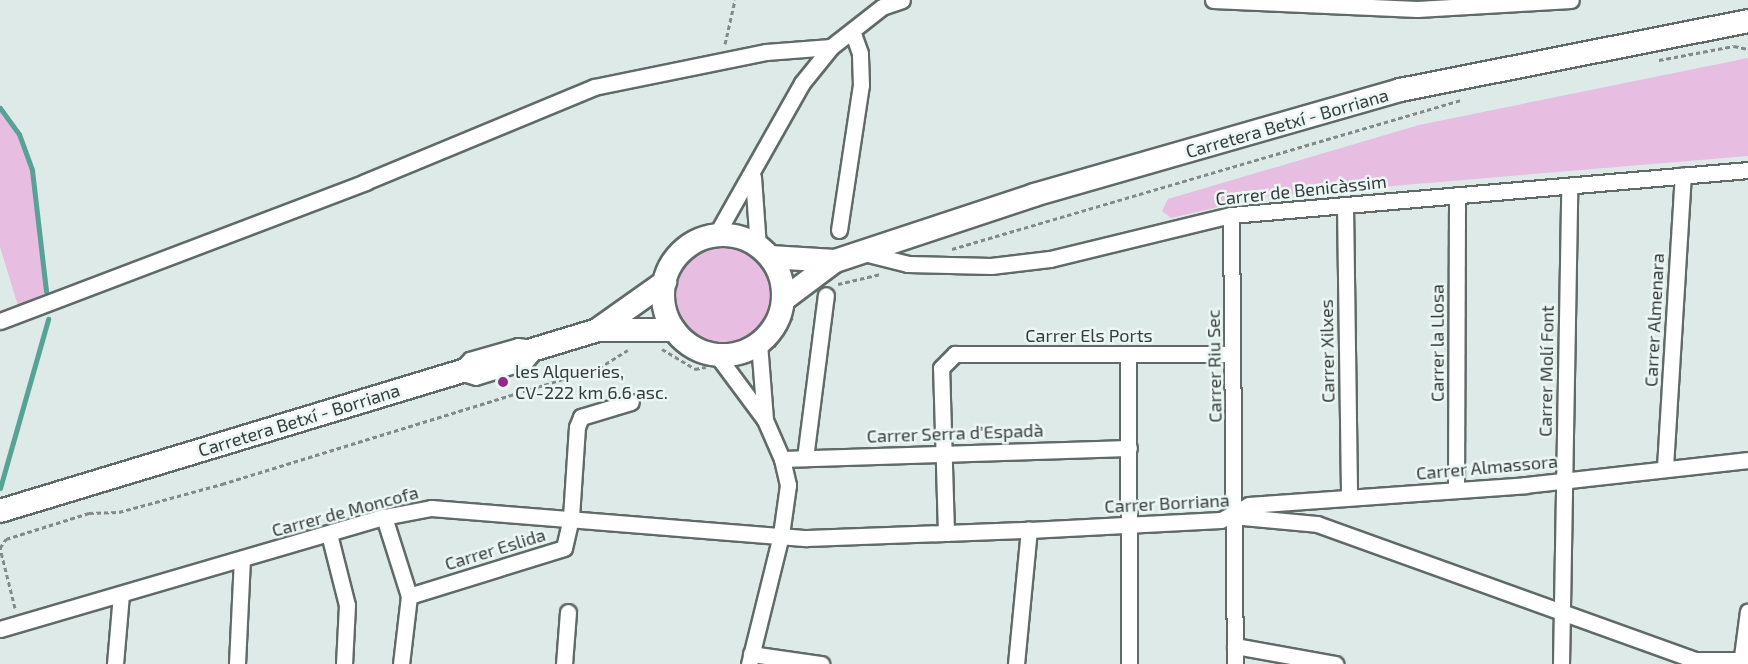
<!DOCTYPE html>
<meta charset="utf-8">
<style>
body{margin:0}
#map{position:relative;width:1748px;height:664px;overflow:hidden;background:#deeae7;font-family:"Exo 2",sans-serif}
div>[style]{position:absolute}
.green>*{inset:0;background:#e7bde1}
.round{border-radius:50%}
.stream>*{height:5px;margin:-2.5px;padding:0 2.5px;transform-origin:2.5px;border-radius:2.5px;background:#56a295}
.path>*{height:3px;margin-top:-1.5px;transform-origin:0;background:repeating-linear-gradient(90deg,#828a88 0 4.5px,transparent 0 7.5px)}
.roads{filter:drop-shadow(2px 0 #606b68) drop-shadow(-2px 0 #606b68) drop-shadow(0 2px #606b68) drop-shadow(0 -2px #606b68)}
.lane>*{height:8px;margin:-4px;padding:0 4px;transform-origin:4px;border-radius:4px;background:#fff}
.street>*{height:15px;margin:-7.5px;padding:0 7.5px;transform-origin:7.5px;border-radius:7.5px;background:#fff}
.secondary>*{height:22px;margin:-11px;padding:0 11px;transform-origin:11px;border-radius:11px;background:#fff}
.secondary>.ring{margin:-11px;padding:0;box-sizing:content-box;background:none;border:22px solid #fff;border-radius:50%}
.dots>*{width:16px;height:16px;translate:-50% -50%;box-sizing:border-box;border:3px solid #ebf7f4;border-radius:50%}
span{translate:-50% -50%;white-space:nowrap;text-align:center;line-height:1.15;-webkit-text-stroke:5px #ebf7f4;paint-order:stroke}
.street-label{font-size:18px;color:#373b3a}
.poi-label{font-size:18px;color:#373b3a}
.left{translate:0 -50%;text-align:left}
</style>
<div id="map">
<div class="green">
<div style="clip-path:polygon(1748px 58px,1748px 156px,1261px 197px,1171px 218px,1162px 211px,1168px 199px,1419px 125px)"></div>
<div style="clip-path:polygon(0 105px,20px 131px,33px 168px,50px 298px,19px 309px,0 247px)"></div>
<div class="round" style="left:672px;top:244px;width:100px;height:100px"></div>
</div>
<div class="stream">
<div style="left:0;top:108px;width:32px;rotate:54deg"></div>
<div style="left:19px;top:134px;width:38px;rotate:70deg"></div>
<div style="left:32px;top:170px;width:122px;rotate:83.4deg"></div>
<div style="left:0;top:488px;width:176px;rotate:-74.1deg"></div>
</div>
<div class="path">
<div style="left:725px;top:44px;width:45px;rotate:-77.2deg"></div>
<div style="left:1659px;top:60px;width:76px;rotate:-10.6deg"></div>
<div style="left:1734px;top:46px;width:14px;rotate:12deg"></div>
<div style="left:952px;top:249px;width:530px;rotate:-16.32deg"></div>
<div style="left:838px;top:284px;width:44px;rotate:-13.1deg"></div>
<div style="left:774px;top:347px;width:36px;rotate:-58deg"></div>
<div style="left:662px;top:349px;width:39px;rotate:31deg"></div>
<div style="left:695px;top:369px;width:11px;rotate:-10deg"></div>
<div style="left:15px;top:608px;width:62px;rotate:-104deg"></div>
<div style="left:0;top:548px;width:11px;rotate:-56deg"></div>
<div style="left:6px;top:539px;width:87px;rotate:-17.4deg"></div>
<div style="left:89px;top:513px;width:30px;rotate:-2deg"></div>
<div style="left:119px;top:512px;width:107px;rotate:-15.2deg"></div>
<div style="left:222px;top:484px;width:394px;rotate:-17.1deg"></div>
<div style="left:599px;top:368px;width:34px;rotate:-32deg"></div>
</div>
<div class="roads">
<div class="lane">
<div style="left:518px;top:343px;width:26px;rotate:7deg"></div>
<div style="left:544px;top:346px;width:25px;rotate:130deg"></div>
<div style="left:528px;top:365px;width:54px;rotate:162.9deg"></div>
<div style="left:476px;top:381px;width:24px;rotate:-163deg"></div>
<div style="left:453px;top:374px;width:23px;rotate:-47deg"></div>
<div style="left:469px;top:357px;width:51px;rotate:-15.9deg"></div>
</div>
<div class="street">
<div style="left:1213px;top:0;width:204px;rotate:2.5deg"></div>
<div style="left:1417px;top:9px;width:154px;rotate:-3.3deg"></div>
<div style="left:753px;top:177px;width:69px;rotate:85.9deg"></div>
<div style="left:1345px;top:205px;width:292px;rotate:89.2deg"></div>
<div style="left:1231px;top:215px;width:449px;rotate:89.5deg"></div>
<div style="left:839px;top:230px;width:147px;rotate:-81.4deg"></div>
<div style="left:861px;top:85px;width:32px;rotate:-92deg"></div>
<div style="left:860px;top:53px;width:23px;rotate:-110deg"></div>
<div style="left:716px;top:235px;width:175px;rotate:-60.5deg"></div>
<div style="left:802px;top:83px;width:46px;rotate:-51.1deg"></div>
<div style="left:831px;top:47px;width:65px;rotate:-38.1deg"></div>
<div style="left:882px;top:7px;width:21px;rotate:-19deg"></div>
<div style="left:864px;top:253px;width:45px;rotate:14deg"></div>
<div style="left:908px;top:264px;width:83px;rotate:1.4deg"></div>
<div style="left:991px;top:266px;width:59px;rotate:-6.8deg"></div>
<div style="left:1050px;top:259px;width:186px;rotate:-13.7deg"></div>
<div style="left:1231px;top:215px;width:519px;rotate:-4.97deg"></div>
<div style="left:0;top:321px;width:391px;rotate:-20.8deg"></div>
<div style="left:365px;top:182px;width:248px;rotate:-22.5deg"></div>
<div style="left:594px;top:87px;width:176px;rotate:-11.5deg"></div>
<div style="left:766px;top:52px;width:65px;rotate:-4.4deg"></div>
<div style="left:759px;top:343px;width:77px;rotate:85.5deg"></div>
<div style="left:716px;top:354px;width:82px;rotate:53.4deg"></div>
<div style="left:765px;top:420px;width:43px;rotate:66.4deg"></div>
<div style="left:782px;top:459px;width:27px;rotate:77deg"></div>
<div style="left:788px;top:485px;width:50px;rotate:98deg"></div>
<div style="left:781px;top:535px;width:133px;rotate:103.9deg"></div>
<div style="left:1128px;top:355px;width:309px;rotate:89.8deg"></div>
<div style="left:805px;top:458px;width:164px;rotate:-82.7deg"></div>
<div style="left:782px;top:459px;width:347px;rotate:-1.8deg"></div>
<div style="left:1665px;top:467px;width:292px;rotate:-86.5deg"></div>
<div style="left:1456px;top:490px;width:295px;rotate:-89.8deg"></div>
<div style="left:1231px;top:516px;width:86px;rotate:5.3deg"></div>
<div style="left:1317px;top:524px;width:402px;rotate:19.8deg"></div>
<div style="left:1695px;top:660px;width:53px"></div>
<div style="left:384px;top:517px;width:83px;rotate:72.4deg"></div>
<div style="left:409px;top:596px;width:68px;rotate:96.7deg"></div>
<div style="left:946px;top:533px;width:165px;rotate:-91.7deg"></div>
<div style="left:941px;top:368px;width:20px;rotate:-45deg"></div>
<div style="left:955px;top:354px;width:277px"></div>
<div style="left:329px;top:534px;width:73px;rotate:75.8deg"></div>
<div style="left:347px;top:605px;width:59px;rotate:92.9deg"></div>
<div style="left:409px;top:596px;width:162px;rotate:-17.2deg"></div>
<div style="left:564px;top:548px;width:32px;rotate:-77deg"></div>
<div style="left:571px;top:517px;width:90px;rotate:-86.2deg"></div>
<div style="left:577px;top:427px;width:11px;rotate:-68deg"></div>
<div style="left:581px;top:417px;width:52px;rotate:-16.7deg"></div>
<div style="left:0;top:629px;width:400px;rotate:-16.3deg"></div>
<div style="left:384px;top:517px;width:48px;rotate:-10.8deg"></div>
<div style="left:431px;top:508px;width:377px;rotate:4.6deg"></div>
<div style="left:807px;top:538px;width:222px;rotate:-2.1deg"></div>
<div style="left:1029px;top:530px;width:192px;rotate:-3deg"></div>
<div style="left:1221px;top:520px;width:32px;rotate:-28deg"></div>
<div style="left:1249px;top:505px;width:277px;rotate:-4.1deg"></div>
<div style="left:1525px;top:485px;width:224px;rotate:-6.4deg"></div>
<div style="left:1235px;top:646px;width:102px;rotate:10.2deg"></div>
<div style="left:751px;top:654px;width:71px;rotate:8.1deg"></div>
<div style="left:115px;top:664px;width:70px;rotate:-85.1deg"></div>
<div style="left:237px;top:664px;width:105px;rotate:-87.3deg"></div>
<div style="left:564px;top:664px;width:52px;rotate:-85.6deg"></div>
<div style="left:1016px;top:664px;width:135px;rotate:-84.5deg"></div>
<div style="left:1561px;top:664px;width:478px;rotate:-89deg"></div>
<div style="left:1741px;top:664px;width:53px;rotate:-82.5deg"></div>
</div>
<div class="secondary">
<div class="ring" style="left:663px;top:235px;width:98px;height:98px"></div>
<div style="left:770px;top:257px;width:65px;rotate:3.5deg"></div>
<div style="left:783px;top:300px;width:65px;rotate:-36.9deg"></div>
<div style="left:835px;top:261px;width:210px;rotate:-18.3deg"></div>
<div style="left:1034px;top:195px;width:381px;rotate:-16deg"></div>
<div style="left:1400px;top:90px;width:355px;rotate:-11.2deg"></div>
<div style="left:600px;top:328px;width:80px;rotate:-35.3deg"></div>
<div style="left:0;top:511px;width:625px;rotate:-16.84deg"></div>
<div style="left:598px;top:330px;width:76px"></div>
</div>
</div>
<div class="dots">
<div style="left:503px;top:382px;background:#94298c"></div>
</div>
<div class="street-label">
<span style="left:1287px;top:123px;rotate:-16deg">Carretera Betxí - Borriana</span>
<span style="left:1301px;top:190px;rotate:-6deg">Carrer de Benicàssim</span>
<span style="left:1654px;top:320px;rotate:-87deg">Carrer Almenara</span>
<span style="left:1089px;top:335px">Carrer Els Ports</span>
<span style="left:1437px;top:343px;rotate:-90deg">Carrer la Llosa</span>
<span style="left:1327px;top:351px;rotate:-91deg">Carrer Xilxes</span>
<span style="left:1214px;top:366px;rotate:-91deg">Carrer Riu Sec</span>
<span style="left:1546px;top:371px;rotate:-89deg">Carrer Molí Font</span>
<span style="left:299px;top:420px;rotate:-17deg">Carretera Betxí - Borriana</span>
<span style="left:955px;top:433px;rotate:-2deg">Carrer Serra d'Espadà</span>
<span style="left:1487px;top:467px;rotate:-5deg">Carrer Almassora</span>
<span style="left:1167px;top:503px;rotate:-3deg">Carrer Borriana</span>
<span style="left:345px;top:511px;rotate:-15deg">Carrer de Moncofa</span>
<span style="left:495px;top:549px;rotate:-17deg">Carrer Eslida</span>
</div>
<div class="poi-label">
<span class="left" style="left:515px;top:382px">les Alqueries,<br>CV-222 km 6.6 asc.</span>
</div>
</div>
